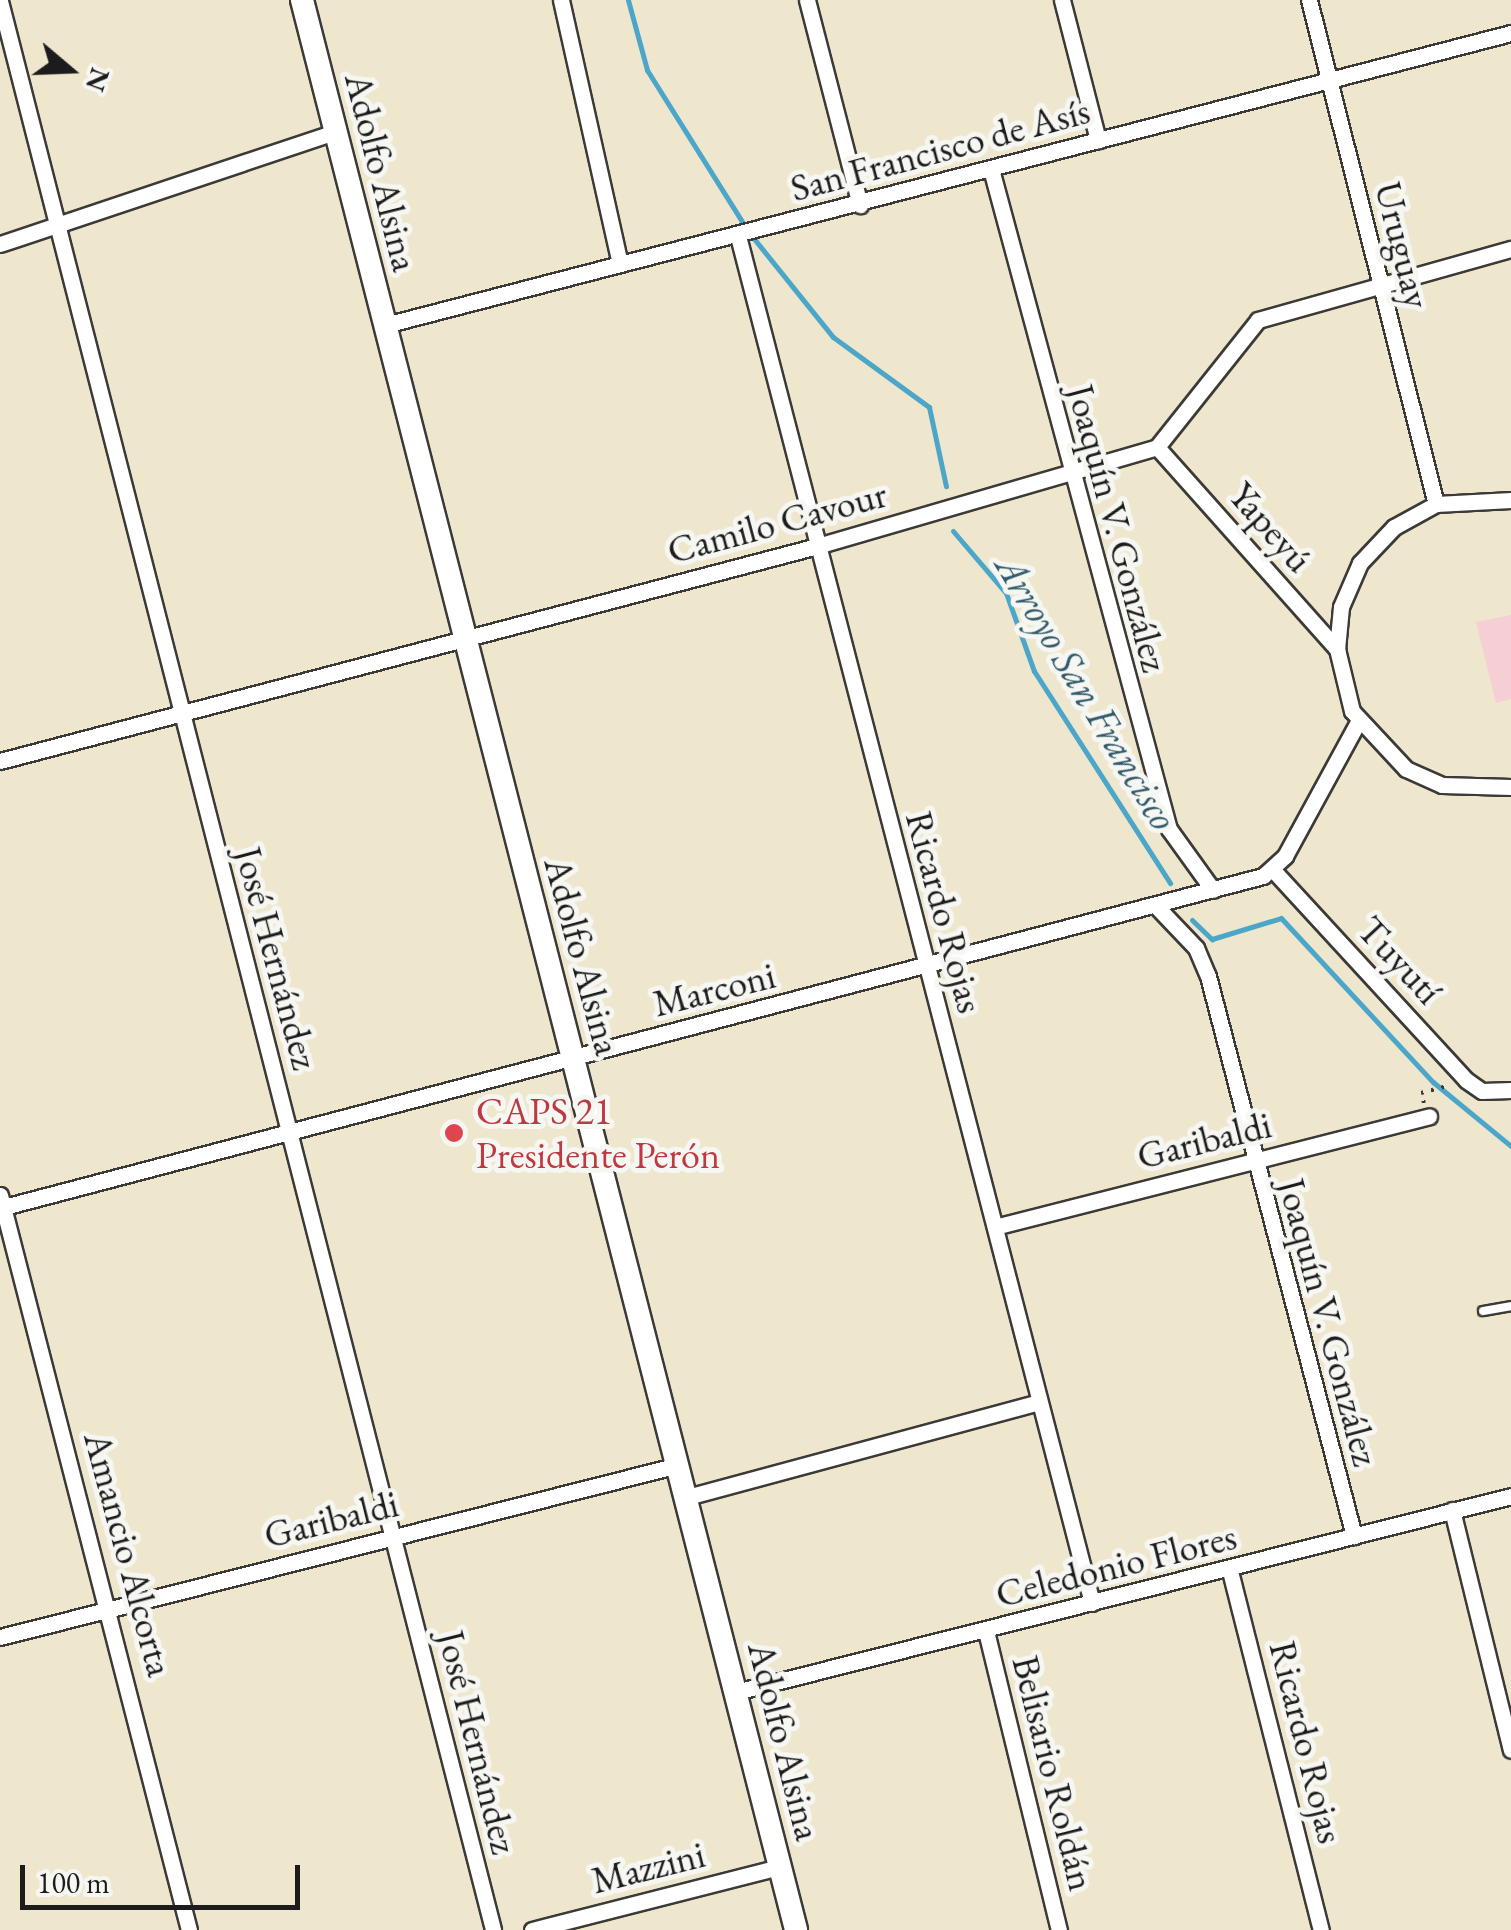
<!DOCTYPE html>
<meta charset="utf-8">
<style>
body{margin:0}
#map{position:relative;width:1511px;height:1930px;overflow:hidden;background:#eee6cd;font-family:"EB Garamond",serif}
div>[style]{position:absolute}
.built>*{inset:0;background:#f6cfd6}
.stream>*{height:5px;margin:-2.5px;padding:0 2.5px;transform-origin:2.5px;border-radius:2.5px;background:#4ba6c9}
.path>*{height:4px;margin-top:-2px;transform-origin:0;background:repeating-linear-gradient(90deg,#3c3a37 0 2.5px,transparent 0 10.5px)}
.roads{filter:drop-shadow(2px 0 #3c3a37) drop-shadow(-2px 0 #3c3a37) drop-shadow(0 2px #3c3a37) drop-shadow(0 -2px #3c3a37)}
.lane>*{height:8px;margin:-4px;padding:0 4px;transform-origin:4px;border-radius:4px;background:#fff}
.street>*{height:15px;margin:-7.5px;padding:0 7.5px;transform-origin:7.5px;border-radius:7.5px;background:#fff}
.secondary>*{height:22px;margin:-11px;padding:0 11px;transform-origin:11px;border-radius:11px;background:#fff}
.dots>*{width:28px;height:28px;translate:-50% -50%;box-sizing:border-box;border:5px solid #f6f6f2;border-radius:50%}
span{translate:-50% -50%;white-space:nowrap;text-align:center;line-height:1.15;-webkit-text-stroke:10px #f6f6f2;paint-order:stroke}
.street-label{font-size:38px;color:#1c1c1c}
.health-label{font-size:38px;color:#be3a42}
.left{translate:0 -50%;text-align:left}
.water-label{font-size:40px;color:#315a6a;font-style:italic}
.north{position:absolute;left:20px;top:20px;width:100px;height:100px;-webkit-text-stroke:8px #f6f6f2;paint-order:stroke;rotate:109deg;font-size:28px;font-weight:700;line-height:40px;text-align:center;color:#1c1c1c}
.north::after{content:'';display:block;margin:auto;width:35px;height:45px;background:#1c1c1c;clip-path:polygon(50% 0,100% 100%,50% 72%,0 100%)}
.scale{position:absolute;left:20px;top:1865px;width:280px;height:45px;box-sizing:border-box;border:5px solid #1c1c1c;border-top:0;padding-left:12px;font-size:30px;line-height:35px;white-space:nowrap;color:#1c1c1c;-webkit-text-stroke:8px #f6f6f2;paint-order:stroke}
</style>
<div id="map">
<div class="built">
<div style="clip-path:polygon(1511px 615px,1511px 699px,1496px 703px,1476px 622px)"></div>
</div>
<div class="stream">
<div style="left:628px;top:0;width:73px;rotate:74.8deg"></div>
<div style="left:647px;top:70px;width:184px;rotate:57.9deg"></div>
<div style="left:751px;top:235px;width:131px;rotate:51.2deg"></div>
<div style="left:833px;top:337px;width:119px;rotate:36.1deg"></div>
<div style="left:929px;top:407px;width:81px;rotate:77.9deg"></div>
<div style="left:953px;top:531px;width:82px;rotate:49.5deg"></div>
<div style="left:1006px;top:593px;width:83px;rotate:70.3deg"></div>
<div style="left:1034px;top:671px;width:252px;rotate:57.3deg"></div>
<div style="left:1192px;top:920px;width:28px;rotate:44deg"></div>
<div style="left:1212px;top:939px;width:72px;rotate:-16.9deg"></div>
<div style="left:1281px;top:918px;width:224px;rotate:47.2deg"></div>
<div style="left:1433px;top:1082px;width:101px;rotate:39.4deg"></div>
</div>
<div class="path">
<div style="left:1424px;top:1103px;width:10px;rotate:-107deg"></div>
<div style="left:1421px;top:1093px;width:30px;rotate:-15deg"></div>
</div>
<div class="roads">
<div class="lane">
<div style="left:1483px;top:1311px;width:28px;rotate:-10deg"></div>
</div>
<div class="street">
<div style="left:561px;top:0;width:270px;rotate:77.4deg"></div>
<div style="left:807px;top:0;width:212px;rotate:75.5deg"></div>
<div style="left:1062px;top:0;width:145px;rotate:75.6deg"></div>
<div style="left:1309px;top:0;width:520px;rotate:75.86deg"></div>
<div style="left:0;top:1px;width:1991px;rotate:75.66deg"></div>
<div style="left:991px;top:169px;width:684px;rotate:74.91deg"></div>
<div style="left:1169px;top:829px;width:75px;rotate:54.2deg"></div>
<div style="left:738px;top:236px;width:1412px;rotate:75.48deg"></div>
<div style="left:0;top:244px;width:353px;rotate:-18.5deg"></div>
<div style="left:385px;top:325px;width:1163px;rotate:-14.54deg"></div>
<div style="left:1157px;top:447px;width:271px;rotate:48.3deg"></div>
<div style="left:1511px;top:500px;width:75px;rotate:176.9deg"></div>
<div style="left:1436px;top:504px;width:48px;rotate:151.3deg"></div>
<div style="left:1394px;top:527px;width:50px;rotate:133.4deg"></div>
<div style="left:1360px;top:563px;width:48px;rotate:113.4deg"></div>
<div style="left:1341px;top:607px;width:42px;rotate:95.4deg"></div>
<div style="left:1337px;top:649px;width:64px;rotate:76.4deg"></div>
<div style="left:1352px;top:711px;width:79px;rotate:47deg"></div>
<div style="left:1406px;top:769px;width:39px;rotate:24deg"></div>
<div style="left:1442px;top:785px;width:69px;rotate:1.7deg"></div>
<div style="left:0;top:761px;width:845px;rotate:-14.74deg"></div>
<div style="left:817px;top:546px;width:354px;rotate:-16.2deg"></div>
<div style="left:1157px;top:447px;width:162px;rotate:-51.5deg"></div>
<div style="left:1258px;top:320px;width:263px;rotate:-15.7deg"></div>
<div style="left:1273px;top:870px;width:285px;rotate:47.4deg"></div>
<div style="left:1466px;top:1080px;width:19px;rotate:35deg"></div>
<div style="left:1482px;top:1091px;width:29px;rotate:-2deg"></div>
<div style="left:1157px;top:907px;width:57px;rotate:46.4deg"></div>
<div style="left:1196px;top:948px;width:30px;rotate:67deg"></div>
<div style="left:1208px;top:976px;width:579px;rotate:75.39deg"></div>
<div style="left:0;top:1195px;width:759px;rotate:75.58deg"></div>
<div style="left:0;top:1208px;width:1306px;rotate:-14.73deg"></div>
<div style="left:1263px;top:876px;width:30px;rotate:-42deg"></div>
<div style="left:1285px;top:856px;width:155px;rotate:-61.4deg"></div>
<div style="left:995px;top:1227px;width:448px;rotate:-14.3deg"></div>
<div style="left:687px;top:1497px;width:364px;rotate:-15.1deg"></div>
<div style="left:1452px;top:1510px;width:247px;rotate:76.2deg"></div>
<div style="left:1230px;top:1571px;width:370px;rotate:75.8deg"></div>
<div style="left:986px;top:1631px;width:308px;rotate:76.3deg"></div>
<div style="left:0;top:1637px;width:699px;rotate:-14.23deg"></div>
<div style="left:736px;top:1692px;width:799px;rotate:-14.19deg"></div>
<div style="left:532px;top:1930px;width:256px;rotate:-14.3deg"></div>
</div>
<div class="secondary">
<div style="left:302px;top:0;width:1992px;rotate:75.64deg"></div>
</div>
</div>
<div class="dots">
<div style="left:454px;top:1133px;background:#e0444e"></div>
</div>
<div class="street-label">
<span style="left:940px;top:149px;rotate:-15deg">San Francisco de Asís</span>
<span style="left:382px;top:172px;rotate:76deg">Adolfo Alsina</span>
<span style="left:1403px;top:245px;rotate:76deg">Uruguay</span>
<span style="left:777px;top:522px;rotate:-15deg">Camilo Cavour</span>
<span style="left:1271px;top:527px;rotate:49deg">Yapeyú</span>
<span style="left:1118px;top:528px;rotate:75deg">Joaquín V. González</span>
<span style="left:945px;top:912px;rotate:75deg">Ricardo Rojas</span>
<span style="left:583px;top:956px;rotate:75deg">Adolfo Alsina</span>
<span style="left:277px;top:958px;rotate:75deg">José Hernández</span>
<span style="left:1400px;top:960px;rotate:47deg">Tuyutí</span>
<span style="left:714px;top:989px;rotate:-14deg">Marconi</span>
<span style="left:1204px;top:1140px;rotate:-14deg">Garibaldi</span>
<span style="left:1329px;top:1322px;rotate:75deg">Joaquín V. González</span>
<span style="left:331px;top:1519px;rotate:-14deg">Garibaldi</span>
<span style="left:129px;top:1554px;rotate:75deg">Amancio Alcorta</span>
<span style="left:1116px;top:1565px;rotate:-14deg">Celedonio Flores</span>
<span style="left:785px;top:1741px;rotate:76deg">Adolfo Alsina</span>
<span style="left:478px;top:1742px;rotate:76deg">José Hernández</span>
<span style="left:1307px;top:1742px;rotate:76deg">Ricardo Rojas</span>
<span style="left:1054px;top:1773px;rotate:76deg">Belisario Roldán</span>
<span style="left:648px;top:1867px;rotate:-14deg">Mazzini</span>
</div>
<div class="health-label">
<span class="left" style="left:476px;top:1133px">CAPS 21<br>Presidente Perón</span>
</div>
<div class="water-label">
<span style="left:1087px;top:692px;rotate:59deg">Arroyo San Francisco</span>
</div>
<div class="north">N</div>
<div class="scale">100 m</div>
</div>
